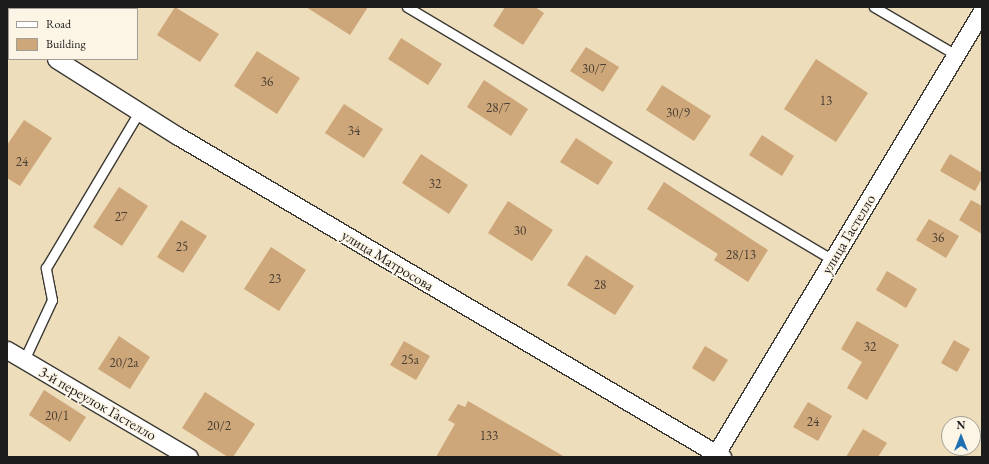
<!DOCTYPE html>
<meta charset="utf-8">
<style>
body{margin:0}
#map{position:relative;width:989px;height:464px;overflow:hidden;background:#edddba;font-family:"EB Garamond",serif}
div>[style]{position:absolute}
.building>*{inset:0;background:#cda679}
.roads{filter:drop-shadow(1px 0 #3b3934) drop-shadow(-1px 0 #3b3934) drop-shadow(0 1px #3b3934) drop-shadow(0 -1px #3b3934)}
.lane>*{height:9px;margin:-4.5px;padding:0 4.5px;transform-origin:4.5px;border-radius:4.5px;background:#fff}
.street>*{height:17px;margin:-8.5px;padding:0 8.5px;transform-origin:8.5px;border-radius:8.5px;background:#fff}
span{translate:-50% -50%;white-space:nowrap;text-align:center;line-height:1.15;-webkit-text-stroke:3.5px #fcf5e5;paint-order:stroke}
.number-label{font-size:13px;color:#483e33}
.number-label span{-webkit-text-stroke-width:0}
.street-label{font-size:15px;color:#1c1c1c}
.frame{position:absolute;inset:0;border:8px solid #1c1c1c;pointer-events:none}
.legend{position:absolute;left:8px;top:8px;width:130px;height:52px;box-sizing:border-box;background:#fcf5e5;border:1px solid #a29e95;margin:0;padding:5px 7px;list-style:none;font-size:12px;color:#1c1c1c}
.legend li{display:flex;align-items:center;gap:8px;height:20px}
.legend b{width:20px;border:1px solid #a29e95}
.north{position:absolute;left:941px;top:416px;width:40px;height:40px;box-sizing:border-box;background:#fcf5e5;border:1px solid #a29e95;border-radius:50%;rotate:0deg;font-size:11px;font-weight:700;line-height:16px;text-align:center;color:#1c1c1c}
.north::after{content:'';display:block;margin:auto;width:14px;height:18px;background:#1f6fb2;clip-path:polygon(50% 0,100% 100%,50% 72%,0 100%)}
</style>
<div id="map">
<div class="building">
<div style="clip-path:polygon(175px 7px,219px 34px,200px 62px,157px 35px)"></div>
<div style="clip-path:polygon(306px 7px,368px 7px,350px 35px)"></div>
<div style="clip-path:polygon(505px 7px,535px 7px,544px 13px,523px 45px,493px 26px)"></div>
<div style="clip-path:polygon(401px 38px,442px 64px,428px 85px,388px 59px)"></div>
<div style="clip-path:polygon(586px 47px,619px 67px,603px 92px,570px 71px)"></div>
<div style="clip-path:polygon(257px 51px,300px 78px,277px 114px,234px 86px)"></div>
<div style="clip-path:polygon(816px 59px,868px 93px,836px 142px,784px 109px)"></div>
<div style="clip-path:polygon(484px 80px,528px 109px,511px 136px,467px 107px)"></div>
<div style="clip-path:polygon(662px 85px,711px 116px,694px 141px,646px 110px)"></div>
<div style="clip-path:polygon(344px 104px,383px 129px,364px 158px,325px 133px)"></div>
<div style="clip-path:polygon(24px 120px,52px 138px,20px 186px,7px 178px,7px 145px)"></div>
<div style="clip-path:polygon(762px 135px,794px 156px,782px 176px,749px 155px)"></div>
<div style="clip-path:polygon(576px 138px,613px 162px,598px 185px,560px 162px)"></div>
<div style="clip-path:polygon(421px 154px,468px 185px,449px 214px,402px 183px)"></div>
<div style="clip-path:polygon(950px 154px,982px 173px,982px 178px,975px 191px,940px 171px)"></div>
<div style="clip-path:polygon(664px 182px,768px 250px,748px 282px,714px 260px,718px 254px,647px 209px)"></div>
<div style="clip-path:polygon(119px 187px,148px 206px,122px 246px,93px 227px)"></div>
<div style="clip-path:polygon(971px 200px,982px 206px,982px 234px,959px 220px)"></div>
<div style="clip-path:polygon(508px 201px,553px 230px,532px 261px,488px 233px)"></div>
<div style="clip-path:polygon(929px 219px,959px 236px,946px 258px,916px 240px)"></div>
<div style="clip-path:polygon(181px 220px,207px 236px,183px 273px,157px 257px)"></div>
<div style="clip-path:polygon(271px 247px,306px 270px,279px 311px,244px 289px)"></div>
<div style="clip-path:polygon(586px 255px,634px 286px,615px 315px,567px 285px)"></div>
<div style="clip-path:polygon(887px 271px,917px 289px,906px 308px,876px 290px)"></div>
<div style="clip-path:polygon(857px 321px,899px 345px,867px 400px,847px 388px,862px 362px,841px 349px)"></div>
<div style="clip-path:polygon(119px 336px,150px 357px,130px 389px,98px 369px)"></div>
<div style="clip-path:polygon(954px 340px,970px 349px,957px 372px,941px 363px)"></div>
<div style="clip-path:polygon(404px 341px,430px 356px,416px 380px,390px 365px)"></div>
<div style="clip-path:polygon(705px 346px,728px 360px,714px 382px,692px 368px)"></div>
<div style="clip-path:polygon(44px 390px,86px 417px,70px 442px,29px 415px)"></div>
<div style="clip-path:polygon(205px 392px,255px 424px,233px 457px,228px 457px,182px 428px)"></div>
<div style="clip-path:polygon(468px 401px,565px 457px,436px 457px,455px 424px,448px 420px,458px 404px,465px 407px)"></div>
<div style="clip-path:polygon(808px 402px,832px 416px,818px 441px,793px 427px)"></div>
<div style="clip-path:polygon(863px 429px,887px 443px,878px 457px,846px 457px)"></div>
</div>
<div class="roads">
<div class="lane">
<div style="left:407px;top:7px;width:495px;rotate:30.7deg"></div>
<div style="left:874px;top:7px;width:95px;rotate:30.3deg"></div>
<div style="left:24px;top:360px;width:66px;rotate:-65deg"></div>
<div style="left:52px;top:300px;width:33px;rotate:-101deg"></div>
<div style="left:46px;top:268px;width:182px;rotate:-59.2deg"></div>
</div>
<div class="street">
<div style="left:7px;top:28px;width:2px;rotate:27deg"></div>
<div style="left:56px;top:59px;width:144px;rotate:32.3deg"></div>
<div style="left:178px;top:136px;width:632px;rotate:30.54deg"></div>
<div style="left:7px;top:350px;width:211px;rotate:30.5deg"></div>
<div style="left:714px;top:457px;width:520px;rotate:-59deg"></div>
</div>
</div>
<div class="number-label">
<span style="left:594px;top:69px">30/7</span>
<span style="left:267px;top:82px">36</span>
<span style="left:826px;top:101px">13</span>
<span style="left:498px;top:108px">28/7</span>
<span style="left:678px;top:113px">30/9</span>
<span style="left:354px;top:131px">34</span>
<span style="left:22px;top:162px">24</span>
<span style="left:435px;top:184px">32</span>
<span style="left:121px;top:217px">27</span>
<span style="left:520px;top:231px">30</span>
<span style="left:938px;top:238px">36</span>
<span style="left:182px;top:247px">25</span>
<span style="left:741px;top:255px">28/13</span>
<span style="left:275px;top:279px">23</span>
<span style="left:600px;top:285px">28</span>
<span style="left:870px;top:347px">32</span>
<span style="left:410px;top:360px">25а</span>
<span style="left:124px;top:363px">20/2а</span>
<span style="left:57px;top:416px">20/1</span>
<span style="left:813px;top:422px">24</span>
<span style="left:219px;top:426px">20/2</span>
<span style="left:489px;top:436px">133</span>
</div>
<div class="street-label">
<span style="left:848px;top:234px;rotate:-59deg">улица Гастелло</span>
<span style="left:388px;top:260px;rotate:31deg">улица Матросова</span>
<span style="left:98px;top:403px;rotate:30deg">3-й переулок Гастелло</span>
</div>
<div class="frame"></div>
<ul class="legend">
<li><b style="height:5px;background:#fff"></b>Road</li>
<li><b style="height:11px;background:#cda679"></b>Building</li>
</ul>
<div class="north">N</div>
</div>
